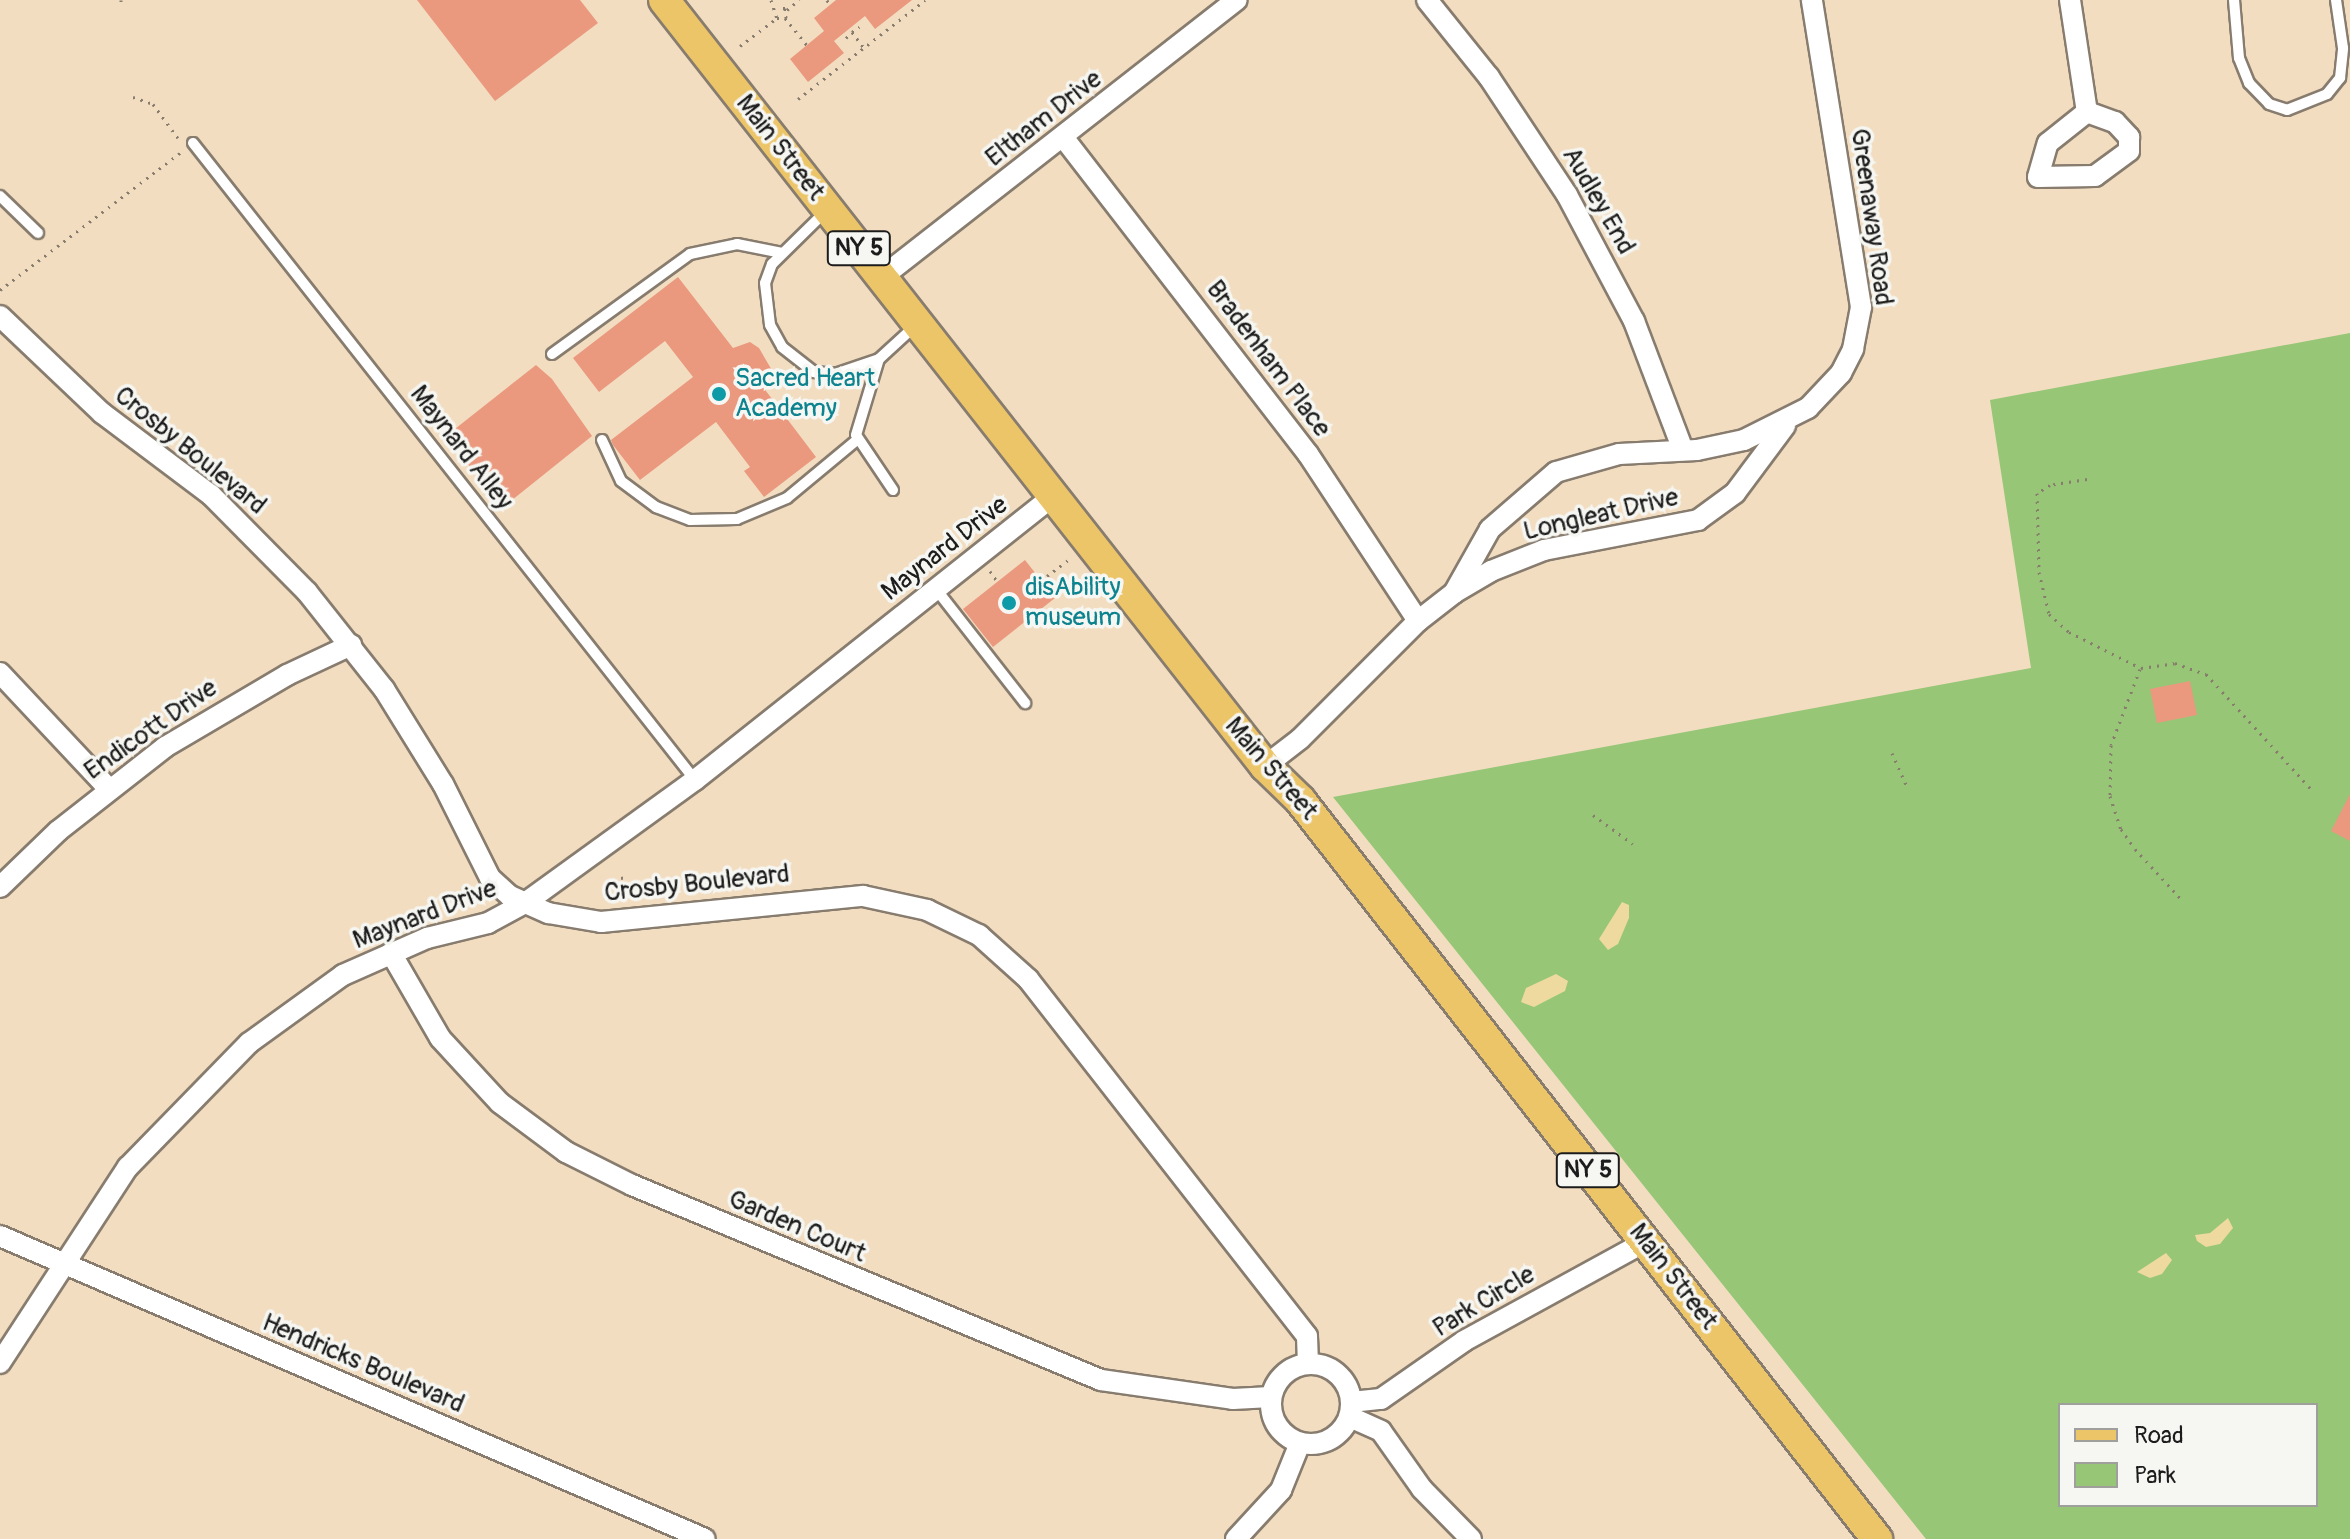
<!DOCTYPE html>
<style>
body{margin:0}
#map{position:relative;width:2350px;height:1539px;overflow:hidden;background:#f2ddc1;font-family:Pangolin,sans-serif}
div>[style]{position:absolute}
.green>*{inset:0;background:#96c676}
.sand>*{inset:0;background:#eeda9e}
.building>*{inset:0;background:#ea997f}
.path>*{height:3px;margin-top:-1.5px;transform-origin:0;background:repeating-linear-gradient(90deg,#877c6e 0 2px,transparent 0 8px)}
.roads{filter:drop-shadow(2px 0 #877c6e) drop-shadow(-2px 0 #877c6e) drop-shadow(0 2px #877c6e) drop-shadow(0 -2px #877c6e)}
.lane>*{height:10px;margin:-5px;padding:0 5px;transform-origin:5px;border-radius:5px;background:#fff}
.street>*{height:20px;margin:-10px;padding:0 10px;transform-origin:10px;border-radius:10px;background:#fff}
.street>.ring{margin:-10px;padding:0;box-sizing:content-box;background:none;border:20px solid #fff;border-radius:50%}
.primary>*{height:30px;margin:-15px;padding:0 15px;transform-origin:15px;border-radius:15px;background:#edc569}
.dots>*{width:22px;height:22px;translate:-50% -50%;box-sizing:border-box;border:4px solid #f6f6f2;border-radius:50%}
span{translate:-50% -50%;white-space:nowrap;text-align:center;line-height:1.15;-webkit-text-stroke:7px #f6f6f2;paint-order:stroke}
.shield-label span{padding:2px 6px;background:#f6f6f2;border:2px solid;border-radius:6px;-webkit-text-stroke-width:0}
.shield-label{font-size:24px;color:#1c1c1c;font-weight:700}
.street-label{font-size:26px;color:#1c1c1c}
.culture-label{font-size:26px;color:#0d838f}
.left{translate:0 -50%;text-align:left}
.legend{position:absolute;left:2058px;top:1403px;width:260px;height:104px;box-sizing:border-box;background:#f6f6f2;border:2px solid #9f9f9c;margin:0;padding:10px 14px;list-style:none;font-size:24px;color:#1c1c1c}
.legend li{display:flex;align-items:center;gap:16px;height:40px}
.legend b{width:40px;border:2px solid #9f9f9c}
</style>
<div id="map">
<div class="green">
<div style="clip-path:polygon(evenodd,2350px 333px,2350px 1539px,1926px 1539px,1333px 797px,2031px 668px,1990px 400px,2350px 333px,2060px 1405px,2316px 1405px,2316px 1505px,2060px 1505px,2060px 1405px)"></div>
</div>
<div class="sand">
<div style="clip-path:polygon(1622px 902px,1629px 905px,1629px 918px,1618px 944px,1608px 950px,1599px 939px)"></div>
<div style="clip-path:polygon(1556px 974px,1568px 981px,1565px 991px,1534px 1007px,1521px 1002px,1526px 988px)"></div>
<div style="clip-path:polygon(2228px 1218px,2233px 1228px,2220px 1244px,2206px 1247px,2197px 1241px,2195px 1235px,2210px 1233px)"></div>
<div style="clip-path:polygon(2166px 1253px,2172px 1260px,2162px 1274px,2150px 1278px,2137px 1272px)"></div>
</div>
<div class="building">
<div style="clip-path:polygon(417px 0,580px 0,598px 23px,495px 101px)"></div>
<div style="clip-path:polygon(836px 0,912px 0,875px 29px,865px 16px,834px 41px,844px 53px,808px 82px,790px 59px,824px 31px,814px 18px)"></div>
<div style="clip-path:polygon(678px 277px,733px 348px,750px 342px,759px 348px,773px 372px,760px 383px,816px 457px,764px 497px,744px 471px,750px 467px,716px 422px,640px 480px,613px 445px,611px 440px,693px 377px,665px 341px,599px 392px,573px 358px)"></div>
<div style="clip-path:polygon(536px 365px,552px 379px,592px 436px,502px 508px,446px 436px)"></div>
<div style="clip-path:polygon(1025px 560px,1055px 598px,993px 647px,963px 609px)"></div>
<div style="clip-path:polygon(2190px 681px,2197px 715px,2157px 723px,2150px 689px)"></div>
<div style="clip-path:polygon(2350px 794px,2350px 841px,2331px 831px)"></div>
</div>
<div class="path">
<div style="left:121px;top:0;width:2px;rotate:90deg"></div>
<div style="left:771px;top:0;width:19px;rotate:72deg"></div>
<div style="left:777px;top:18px;width:9px"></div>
<div style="left:786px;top:18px;width:10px;rotate:-96deg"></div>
<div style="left:785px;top:8px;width:7px;rotate:180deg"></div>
<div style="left:827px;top:0;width:6px;rotate:59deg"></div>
<div style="left:787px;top:10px;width:16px;rotate:-40deg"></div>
<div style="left:785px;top:18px;width:35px;rotate:51deg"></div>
<div style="left:852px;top:32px;width:9px;rotate:-36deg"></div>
<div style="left:846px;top:38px;width:8px;rotate:-45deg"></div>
<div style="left:852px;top:32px;width:20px;rotate:53deg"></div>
<div style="left:740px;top:46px;width:46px;rotate:-37.1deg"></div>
<div style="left:133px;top:97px;width:21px;rotate:19deg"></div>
<div style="left:153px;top:104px;width:42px;rotate:53.7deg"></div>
<div style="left:798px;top:99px;width:161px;rotate:-37.9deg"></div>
<div style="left:0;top:290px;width:228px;rotate:-37.3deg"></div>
<div style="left:2087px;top:479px;width:37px;rotate:171deg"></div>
<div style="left:2050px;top:485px;width:15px;rotate:148deg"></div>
<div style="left:2037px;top:493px;width:79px;rotate:88.5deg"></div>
<div style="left:2039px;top:572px;width:43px;rotate:76.6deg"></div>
<div style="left:2049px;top:614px;width:27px;rotate:42deg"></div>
<div style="left:2069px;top:632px;width:80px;rotate:26.6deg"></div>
<div style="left:2141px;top:668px;width:34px;rotate:-8deg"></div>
<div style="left:2175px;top:663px;width:33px;rotate:20deg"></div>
<div style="left:2206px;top:674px;width:159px;rotate:47.6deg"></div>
<div style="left:990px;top:571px;width:12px;rotate:55deg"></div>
<div style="left:1047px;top:576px;width:31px;rotate:-37deg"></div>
<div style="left:2140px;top:669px;width:81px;rotate:110.9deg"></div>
<div style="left:2111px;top:745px;width:51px;rotate:91.1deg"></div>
<div style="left:2110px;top:796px;width:35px;rotate:72deg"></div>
<div style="left:2121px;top:829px;width:24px;rotate:55deg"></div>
<div style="left:2135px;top:849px;width:68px;rotate:47.4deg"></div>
<div style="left:1892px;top:753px;width:35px;rotate:66deg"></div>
<div style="left:1593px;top:815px;width:49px;rotate:35.9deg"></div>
<div style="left:621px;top:878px;width:5px;rotate:-11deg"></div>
</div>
<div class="roads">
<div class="lane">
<div style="left:2234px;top:0;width:58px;rotate:85.1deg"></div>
<div style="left:2239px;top:58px;width:27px;rotate:68deg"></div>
<div style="left:2249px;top:83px;width:29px;rotate:46deg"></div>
<div style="left:2269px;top:104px;width:19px;rotate:18deg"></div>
<div style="left:2287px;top:110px;width:43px;rotate:-21.8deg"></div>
<div style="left:2327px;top:94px;width:21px;rotate:-51deg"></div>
<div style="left:2340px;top:78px;width:30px;rotate:-84deg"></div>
<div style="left:2343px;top:48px;width:49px;rotate:-98.3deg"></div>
<div style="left:193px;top:143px;width:811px;rotate:51.76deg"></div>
<div style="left:0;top:196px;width:53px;rotate:44.2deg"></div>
<div style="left:825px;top:212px;width:74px;rotate:135.5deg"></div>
<div style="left:772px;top:264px;width:20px;rotate:110deg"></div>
<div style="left:765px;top:283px;width:42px;rotate:83.2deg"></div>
<div style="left:770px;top:325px;width:25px;rotate:61deg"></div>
<div style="left:782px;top:347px;width:41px;rotate:38deg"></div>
<div style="left:814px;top:372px;width:21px;rotate:5deg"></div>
<div style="left:835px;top:374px;width:46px;rotate:-18.8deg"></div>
<div style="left:552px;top:354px;width:170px;rotate:-35.9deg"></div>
<div style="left:690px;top:254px;width:48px;rotate:-12deg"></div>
<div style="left:737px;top:244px;width:46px;rotate:11.3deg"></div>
<div style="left:602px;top:440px;width:45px;rotate:65.1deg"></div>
<div style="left:621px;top:481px;width:44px;rotate:36.6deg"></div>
<div style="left:656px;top:507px;width:36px;rotate:21deg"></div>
<div style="left:690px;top:520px;width:47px;rotate:-1.2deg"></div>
<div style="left:737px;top:519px;width:54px;rotate:-22.8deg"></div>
<div style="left:787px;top:498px;width:92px;rotate:-39.7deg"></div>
<div style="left:893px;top:490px;width:66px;rotate:-123.9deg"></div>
<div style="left:856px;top:435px;width:79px;rotate:-73.2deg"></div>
<div style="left:879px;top:359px;width:49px;rotate:-42.5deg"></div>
<div style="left:936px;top:589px;width:145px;rotate:52deg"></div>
</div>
<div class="street">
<div style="left:1427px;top:0;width:99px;rotate:51.2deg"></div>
<div style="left:1489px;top:77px;width:141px;rotate:56.5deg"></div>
<div style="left:1567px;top:195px;width:143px;rotate:62deg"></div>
<div style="left:1634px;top:321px;width:138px;rotate:69.2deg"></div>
<div style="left:2070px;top:0;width:113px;rotate:81.4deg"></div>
<div style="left:2087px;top:112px;width:30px;rotate:20deg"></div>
<div style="left:2115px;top:122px;width:21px;rotate:47deg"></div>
<div style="left:2129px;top:137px;width:14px;rotate:90deg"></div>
<div style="left:2129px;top:151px;width:42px;rotate:143.7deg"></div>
<div style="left:2095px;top:176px;width:57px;rotate:179deg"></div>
<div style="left:2038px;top:177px;width:35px;rotate:-74deg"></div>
<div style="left:2048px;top:143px;width:50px;rotate:-38.5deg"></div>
<div style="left:1063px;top:137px;width:401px;rotate:52.3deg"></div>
<div style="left:1308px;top:454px;width:200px;rotate:56.6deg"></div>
<div style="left:882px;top:277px;width:450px;rotate:-38deg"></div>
<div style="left:0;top:316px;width:141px;rotate:43.6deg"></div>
<div style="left:102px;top:413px;width:136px;rotate:37deg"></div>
<div style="left:211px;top:495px;width:136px;rotate:45.3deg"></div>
<div style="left:307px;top:592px;width:124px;rotate:51.6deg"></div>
<div style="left:384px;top:689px;width:112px;rotate:58.2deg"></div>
<div style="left:443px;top:784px;width:105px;rotate:63.4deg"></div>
<div style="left:490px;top:878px;width:27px;rotate:42deg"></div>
<div style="left:510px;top:896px;width:42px;rotate:24.1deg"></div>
<div style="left:548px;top:913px;width:54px;rotate:9.6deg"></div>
<div style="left:601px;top:922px;width:263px;rotate:-5.7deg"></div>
<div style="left:863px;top:896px;width:66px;rotate:12.3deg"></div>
<div style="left:927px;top:910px;width:58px;rotate:25.7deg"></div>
<div style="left:979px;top:935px;width:66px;rotate:41.9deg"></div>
<div style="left:1028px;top:979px;width:453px;rotate:52deg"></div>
<div style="left:1307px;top:1336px;width:27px;rotate:88deg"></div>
<div style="left:1454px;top:593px;width:73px;rotate:-60.6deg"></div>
<div style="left:1490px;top:529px;width:87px;rotate:-40.8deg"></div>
<div style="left:1556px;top:472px;width:66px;rotate:-15.9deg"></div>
<div style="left:1619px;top:454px;width:78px;rotate:-2.9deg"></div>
<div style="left:1697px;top:450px;width:48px;rotate:-12deg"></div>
<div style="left:1744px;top:440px;width:72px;rotate:-26.6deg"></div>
<div style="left:1808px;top:408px;width:48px;rotate:-46.7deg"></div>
<div style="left:1841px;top:373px;width:27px;rotate:-63deg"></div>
<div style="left:1853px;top:349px;width:43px;rotate:-79.2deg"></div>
<div style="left:1861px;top:307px;width:311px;rotate:-99.1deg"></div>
<div style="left:0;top:673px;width:158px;rotate:46.8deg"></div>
<div style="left:1265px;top:766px;width:44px;rotate:-37.6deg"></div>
<div style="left:1300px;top:739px;width:167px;rotate:-45deg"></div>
<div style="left:1418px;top:621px;width:46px;rotate:-37.9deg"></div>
<div style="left:1454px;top:593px;width:43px;rotate:-30.7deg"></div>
<div style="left:1491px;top:571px;width:57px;rotate:-21.6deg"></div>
<div style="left:1544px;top:550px;width:157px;rotate:-11deg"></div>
<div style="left:1698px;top:520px;width:46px;rotate:-36.1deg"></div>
<div style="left:1735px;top:493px;width:84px;rotate:-53.3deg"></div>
<div style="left:0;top:887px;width:81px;rotate:-44deg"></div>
<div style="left:58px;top:831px;width:136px;rotate:-38.1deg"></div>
<div style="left:165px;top:747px;width:142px;rotate:-30.5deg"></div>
<div style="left:287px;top:675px;width:71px;rotate:-25.1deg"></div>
<div style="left:391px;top:953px;width:98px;rotate:60deg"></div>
<div style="left:440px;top:1038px;width:88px;rotate:47.3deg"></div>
<div style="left:500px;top:1103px;width:82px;rotate:36.6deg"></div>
<div style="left:566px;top:1152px;width:74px;rotate:26.6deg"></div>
<div style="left:632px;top:1185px;width:508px;rotate:22.58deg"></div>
<div style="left:1101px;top:1380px;width:133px;rotate:8.2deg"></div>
<div style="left:1233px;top:1399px;width:38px;rotate:-3deg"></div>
<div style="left:0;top:1236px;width:767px;rotate:23.26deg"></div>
<div style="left:0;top:1363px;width:234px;rotate:-56.9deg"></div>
<div style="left:128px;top:1167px;width:173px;rotate:-45.7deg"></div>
<div style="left:249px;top:1043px;width:116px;rotate:-35.9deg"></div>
<div style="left:343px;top:975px;width:92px;rotate:-23.8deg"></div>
<div style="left:427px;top:938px;width:63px;rotate:-13.8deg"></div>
<div style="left:488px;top:923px;width:42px;rotate:-28.4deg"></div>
<div style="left:525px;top:903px;width:210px;rotate:-35.9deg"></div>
<div style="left:695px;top:780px;width:457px;rotate:-38.4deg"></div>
<div class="ring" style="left:1271px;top:1364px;width:60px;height:60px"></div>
<div style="left:1351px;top:1402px;width:30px;rotate:-6deg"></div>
<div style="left:1381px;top:1399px;width:101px;rotate:-34.9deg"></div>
<div style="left:1464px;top:1341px;width:206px;rotate:-28.7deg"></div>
<div style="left:1350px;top:1417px;width:34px;rotate:24deg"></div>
<div style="left:1381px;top:1431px;width:71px;rotate:54.7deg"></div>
<div style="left:1422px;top:1489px;width:70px;rotate:45.6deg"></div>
<div style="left:1236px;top:1539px;width:67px;rotate:-47.4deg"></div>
<div style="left:1281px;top:1490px;width:51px;rotate:-68deg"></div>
</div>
<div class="primary">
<div style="left:664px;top:0;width:974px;rotate:51.88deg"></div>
<div style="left:1265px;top:766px;width:49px;rotate:44.2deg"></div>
<div style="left:1300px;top:800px;width:938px;rotate:52.02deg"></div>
</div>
</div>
<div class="dots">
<div style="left:719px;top:394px;background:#0f9aa8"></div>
<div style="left:1009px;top:603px;background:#0f9aa8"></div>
</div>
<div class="shield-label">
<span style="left:859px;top:248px">NY 5</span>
<span style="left:1588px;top:1170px">NY 5</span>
</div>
<div class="street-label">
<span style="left:1044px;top:119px;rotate:-38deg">Eltham Drive</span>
<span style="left:780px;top:148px;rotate:52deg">Main Street</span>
<span style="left:1598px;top:201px;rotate:60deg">Audley End</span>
<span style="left:1871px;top:217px;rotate:82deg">Greenaway Road</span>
<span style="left:1268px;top:359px;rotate:53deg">Bradenham Place</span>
<span style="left:461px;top:448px;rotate:52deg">Maynard Alley</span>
<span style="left:190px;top:451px;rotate:39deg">Crosby Boulevard</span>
<span style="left:1601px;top:515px;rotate:-13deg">Longleat Drive</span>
<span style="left:945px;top:549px;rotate:-38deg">Maynard Drive</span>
<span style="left:151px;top:730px;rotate:-35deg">Endicott Drive</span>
<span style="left:1271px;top:769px;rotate:49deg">Main Street</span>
<span style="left:697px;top:884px;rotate:-6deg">Crosby Boulevard</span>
<span style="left:425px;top:915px;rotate:-21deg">Maynard Drive</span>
<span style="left:797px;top:1227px;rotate:23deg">Garden Court</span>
<span style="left:1673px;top:1277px;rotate:52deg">Main Street</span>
<span style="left:1484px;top:1302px;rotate:-31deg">Park Circle</span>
<span style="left:363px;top:1364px;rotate:23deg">Hendricks Boulevard</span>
</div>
<div class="culture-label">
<span class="left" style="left:735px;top:394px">Sacred Heart<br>Academy</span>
<span class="left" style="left:1025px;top:603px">disAbility<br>museum</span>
</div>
<ul class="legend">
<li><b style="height:10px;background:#edc569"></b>Road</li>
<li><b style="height:22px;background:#96c676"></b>Park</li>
</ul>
</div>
